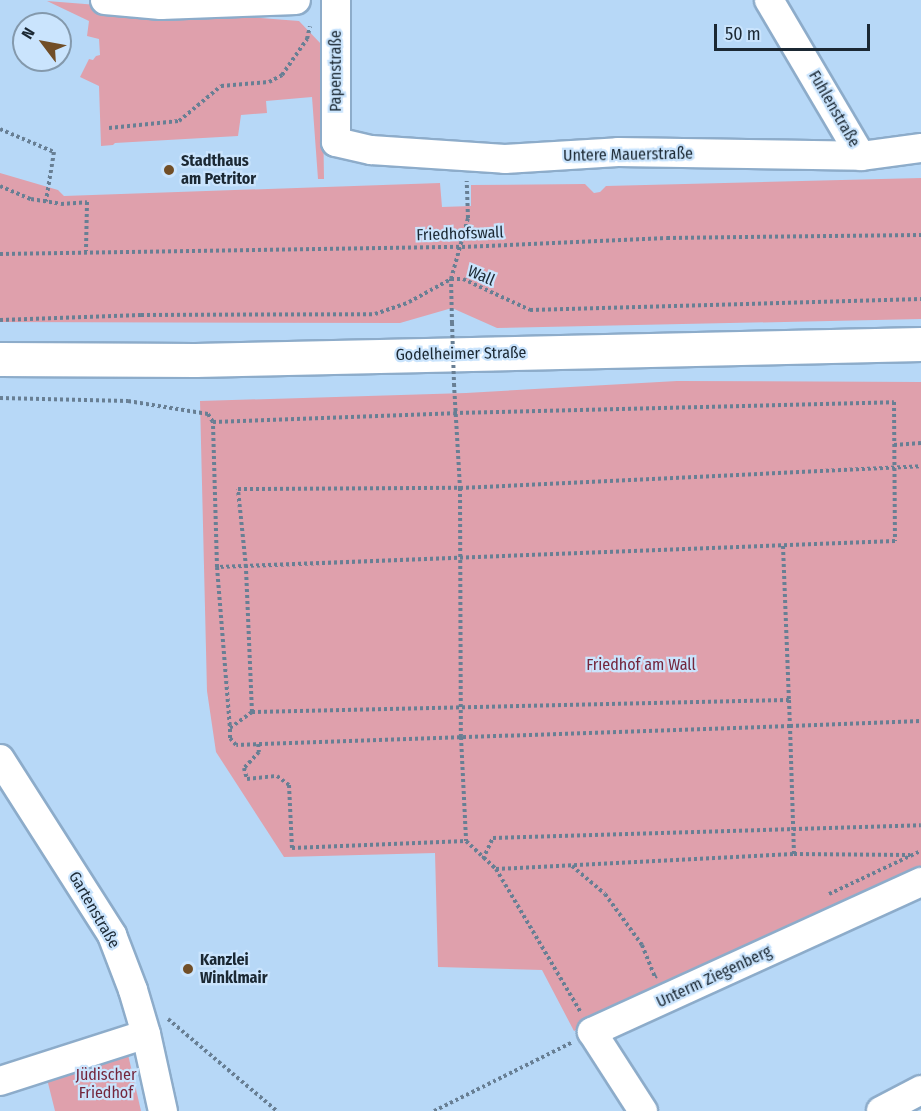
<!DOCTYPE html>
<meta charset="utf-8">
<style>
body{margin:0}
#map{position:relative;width:921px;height:1111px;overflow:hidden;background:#b7d8f7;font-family:"Fira Sans Condensed",sans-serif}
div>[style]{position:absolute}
.green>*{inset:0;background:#dfa0ac}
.path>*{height:4px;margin-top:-2px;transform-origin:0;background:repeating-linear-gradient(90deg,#687f94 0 3px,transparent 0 6px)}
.roads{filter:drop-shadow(2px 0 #8dacca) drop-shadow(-2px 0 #8dacca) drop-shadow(0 2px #8dacca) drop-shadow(0 -2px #8dacca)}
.minor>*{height:28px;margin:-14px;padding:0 14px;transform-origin:14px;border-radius:14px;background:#fff}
.major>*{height:33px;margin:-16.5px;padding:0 16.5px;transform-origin:16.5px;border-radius:16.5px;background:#fff}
.path-bridge>*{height:4px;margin-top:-2px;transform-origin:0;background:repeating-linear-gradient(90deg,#687f94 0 3px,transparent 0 6px)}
.dots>*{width:16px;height:16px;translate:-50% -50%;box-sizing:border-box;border:3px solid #cae4fd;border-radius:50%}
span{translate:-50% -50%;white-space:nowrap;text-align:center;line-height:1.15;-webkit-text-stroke:4.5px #cae4fd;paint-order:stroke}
.street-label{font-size:16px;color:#1b2833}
.poi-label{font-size:16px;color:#1b2833;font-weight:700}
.left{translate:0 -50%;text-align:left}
.park-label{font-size:16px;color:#74263c}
.north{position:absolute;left:12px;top:12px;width:60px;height:60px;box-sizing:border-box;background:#cae4fd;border:2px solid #8499ac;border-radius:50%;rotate:302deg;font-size:16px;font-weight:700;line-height:24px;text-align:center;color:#1b2833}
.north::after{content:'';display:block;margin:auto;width:21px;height:27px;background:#714e27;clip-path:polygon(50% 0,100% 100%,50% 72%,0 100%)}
.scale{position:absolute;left:714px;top:24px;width:156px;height:27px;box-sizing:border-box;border:3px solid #1b2833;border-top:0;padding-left:8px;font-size:18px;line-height:21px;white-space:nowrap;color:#1b2833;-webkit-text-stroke:4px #cae4fd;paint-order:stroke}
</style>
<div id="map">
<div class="green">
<div style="clip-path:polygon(47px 1px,299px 21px,322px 45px,324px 179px,318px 179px,312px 97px,266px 101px,267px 113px,241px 115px,238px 136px,115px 143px,113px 145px,101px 146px,99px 86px,80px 77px,89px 59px,93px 60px,96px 56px,100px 55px,99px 39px,87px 36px,89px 21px)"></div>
<div style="clip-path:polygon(0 173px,58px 190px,64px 196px,440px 183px,442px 207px,471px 206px,471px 185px,585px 184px,594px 193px,600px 192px,606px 186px,921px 178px,921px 319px,497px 328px,452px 308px,400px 323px,0 322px)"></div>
<div style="clip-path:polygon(677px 381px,921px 382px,921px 866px,574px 1031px,542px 970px,438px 967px,435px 853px,284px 857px,216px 752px,207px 691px,200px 401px,466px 393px)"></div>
<div style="clip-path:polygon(127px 1050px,141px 1111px,55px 1111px,46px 1075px)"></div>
</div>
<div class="path">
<div style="left:109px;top:128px;width:70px;rotate:-5.7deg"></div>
<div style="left:179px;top:121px;width:55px;rotate:-39.8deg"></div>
<div style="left:221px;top:86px;width:48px;rotate:-4.8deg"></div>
<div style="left:269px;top:82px;width:15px;rotate:-28deg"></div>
<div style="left:282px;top:75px;width:44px;rotate:-55.2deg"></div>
<div style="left:307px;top:39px;width:13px;rotate:-77deg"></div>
<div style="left:0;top:129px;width:59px;rotate:23.1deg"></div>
<div style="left:54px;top:152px;width:50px;rotate:99.3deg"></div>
<div style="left:0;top:186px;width:34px;rotate:23deg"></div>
<div style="left:31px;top:199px;width:30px;rotate:9deg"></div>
<div style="left:61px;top:204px;width:26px;rotate:-4deg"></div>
<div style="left:87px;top:202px;width:49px;rotate:91.2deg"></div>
<div style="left:0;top:254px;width:462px;rotate:-0.9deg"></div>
<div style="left:462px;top:247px;width:205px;rotate:-2.5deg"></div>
<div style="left:667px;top:238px;width:254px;rotate:-0.7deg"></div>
<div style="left:0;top:320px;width:141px;rotate:-2deg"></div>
<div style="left:141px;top:315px;width:234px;rotate:-0.2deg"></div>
<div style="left:375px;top:314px;width:36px;rotate:-19deg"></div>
<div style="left:409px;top:302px;width:48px;rotate:-28.7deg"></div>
<div style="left:451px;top:279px;width:12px"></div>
<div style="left:463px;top:279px;width:74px;rotate:24.8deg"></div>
<div style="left:530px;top:310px;width:391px;rotate:-1.6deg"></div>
<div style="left:452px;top:323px;width:44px;rotate:-91.3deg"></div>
<div style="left:451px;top:279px;width:63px;rotate:-74.4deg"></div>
<div style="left:468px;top:218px;width:37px;rotate:-92deg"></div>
<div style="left:454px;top:384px;width:104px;rotate:86.7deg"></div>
<div style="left:460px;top:488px;width:249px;rotate:89.8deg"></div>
<div style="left:461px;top:737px;width:104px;rotate:87.2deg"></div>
<div style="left:466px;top:841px;width:41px;rotate:43deg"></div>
<div style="left:496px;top:869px;width:167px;rotate:59.4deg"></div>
<div style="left:0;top:398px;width:128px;rotate:1.3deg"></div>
<div style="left:128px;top:401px;width:81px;rotate:9.2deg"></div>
<div style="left:208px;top:414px;width:9px;rotate:58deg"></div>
<div style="left:894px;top:445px;width:27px;rotate:-4deg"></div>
<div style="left:783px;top:546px;width:154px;rotate:87.8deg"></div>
<div style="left:217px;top:567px;width:145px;rotate:-91.6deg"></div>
<div style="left:213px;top:422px;width:241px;rotate:-2.1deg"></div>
<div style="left:454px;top:413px;width:440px;rotate:-1.4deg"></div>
<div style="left:894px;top:402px;width:139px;rotate:89.6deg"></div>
<div style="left:895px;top:541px;width:678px;rotate:177.8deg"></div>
<div style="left:217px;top:567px;width:162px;rotate:85.4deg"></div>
<div style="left:789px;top:700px;width:26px;rotate:88deg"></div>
<div style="left:790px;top:726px;width:554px;rotate:178.04deg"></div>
<div style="left:236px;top:745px;width:9px;rotate:-131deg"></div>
<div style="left:230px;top:738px;width:10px;rotate:-90deg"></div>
<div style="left:230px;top:728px;width:27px;rotate:-36deg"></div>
<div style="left:252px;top:712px;width:537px;rotate:-1.28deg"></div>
<div style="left:252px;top:712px;width:145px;rotate:-92.4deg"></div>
<div style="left:246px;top:567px;width:78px;rotate:-95.9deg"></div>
<div style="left:238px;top:489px;width:222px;rotate:-0.3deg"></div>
<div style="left:460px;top:488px;width:462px;rotate:-2.7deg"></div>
<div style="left:258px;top:744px;width:8px;rotate:83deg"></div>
<div style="left:259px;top:752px;width:22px;rotate:133deg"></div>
<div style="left:244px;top:768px;width:11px;rotate:75deg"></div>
<div style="left:247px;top:779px;width:30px;rotate:-6deg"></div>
<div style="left:277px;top:776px;width:15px;rotate:37deg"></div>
<div style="left:289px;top:785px;width:63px;rotate:87.3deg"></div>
<div style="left:292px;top:848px;width:174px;rotate:-2.3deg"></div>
<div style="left:794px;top:854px;width:116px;rotate:0.5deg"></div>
<div style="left:483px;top:859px;width:23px;rotate:-65deg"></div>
<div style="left:493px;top:838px;width:428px;rotate:-1.7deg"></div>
<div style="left:572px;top:866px;width:43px;rotate:40.3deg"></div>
<div style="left:605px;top:894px;width:63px;rotate:54deg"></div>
<div style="left:642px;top:945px;width:35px;rotate:68deg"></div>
<div style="left:655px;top:977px;width:2px;rotate:-27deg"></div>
<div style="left:496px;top:869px;width:298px;rotate:-2.9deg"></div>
<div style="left:794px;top:854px;width:128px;rotate:-91.8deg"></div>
<div style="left:790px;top:726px;width:131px;rotate:-2.2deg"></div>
<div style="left:829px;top:894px;width:102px;rotate:-25.1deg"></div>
<div style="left:168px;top:1019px;width:143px;rotate:40.2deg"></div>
<div style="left:434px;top:1111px;width:155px;rotate:-26.4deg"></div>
</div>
<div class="roads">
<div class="minor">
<div style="left:105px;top:0;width:56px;rotate:5.1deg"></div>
<div style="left:161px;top:5px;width:135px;rotate:-2.1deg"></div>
<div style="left:336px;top:0;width:142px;rotate:90deg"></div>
<div style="left:336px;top:142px;width:36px;rotate:13deg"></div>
<div style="left:371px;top:150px;width:134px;rotate:3.8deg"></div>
<div style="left:505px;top:159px;width:113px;rotate:-3.5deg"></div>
<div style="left:618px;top:152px;width:243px;rotate:0.9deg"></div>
<div style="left:861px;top:156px;width:61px;rotate:-7.6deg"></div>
<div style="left:769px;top:0;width:181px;rotate:59.5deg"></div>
<div style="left:0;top:759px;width:209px;rotate:57.5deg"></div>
<div style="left:112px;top:935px;width:59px;rotate:69.1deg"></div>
<div style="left:133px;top:990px;width:46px;rotate:73.5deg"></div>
<div style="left:146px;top:1034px;width:79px;rotate:77.6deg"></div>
<div style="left:0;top:1081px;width:153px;rotate:-17.8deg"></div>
<div style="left:643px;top:1111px;width:94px;rotate:-122.8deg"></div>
<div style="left:592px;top:1032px;width:362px;rotate:-24.5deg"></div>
<div style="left:881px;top:1111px;width:45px;rotate:-27.7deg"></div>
</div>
<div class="major">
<div style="left:0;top:359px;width:195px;rotate:0.3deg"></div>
<div style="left:195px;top:360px;width:726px;rotate:-1.26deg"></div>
</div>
</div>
<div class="path-bridge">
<div style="left:452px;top:323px;width:61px;rotate:88.1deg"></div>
</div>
<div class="dots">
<div style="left:169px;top:170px;background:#714e27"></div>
<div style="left:188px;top:969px;background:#714e27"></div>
</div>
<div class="street-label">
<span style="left:336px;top:71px;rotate:-90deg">Papenstraße</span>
<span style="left:834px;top:109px;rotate:60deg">Fuhlenstraße</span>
<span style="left:628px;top:155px;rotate:-1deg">Untere Mauerstraße</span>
<span style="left:460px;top:234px;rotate:-2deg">Friedhofswall</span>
<span style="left:481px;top:276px;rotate:23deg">Wall</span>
<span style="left:461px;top:354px;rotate:-1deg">Godelheimer Straße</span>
<span style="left:94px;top:910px;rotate:60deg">Gartenstraße</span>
<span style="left:714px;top:977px;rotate:-25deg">Unterm Ziegenberg</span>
</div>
<div class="poi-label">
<span class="left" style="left:181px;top:170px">Stadthaus<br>am Petritor</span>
<span class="left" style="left:200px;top:969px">Kanzlei<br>Winklmair</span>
</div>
<div class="park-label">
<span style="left:641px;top:665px">Friedhof am Wall</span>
<span style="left:106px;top:1084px">Jüdischer<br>Friedhof</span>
</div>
<div class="north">N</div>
<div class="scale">50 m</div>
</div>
